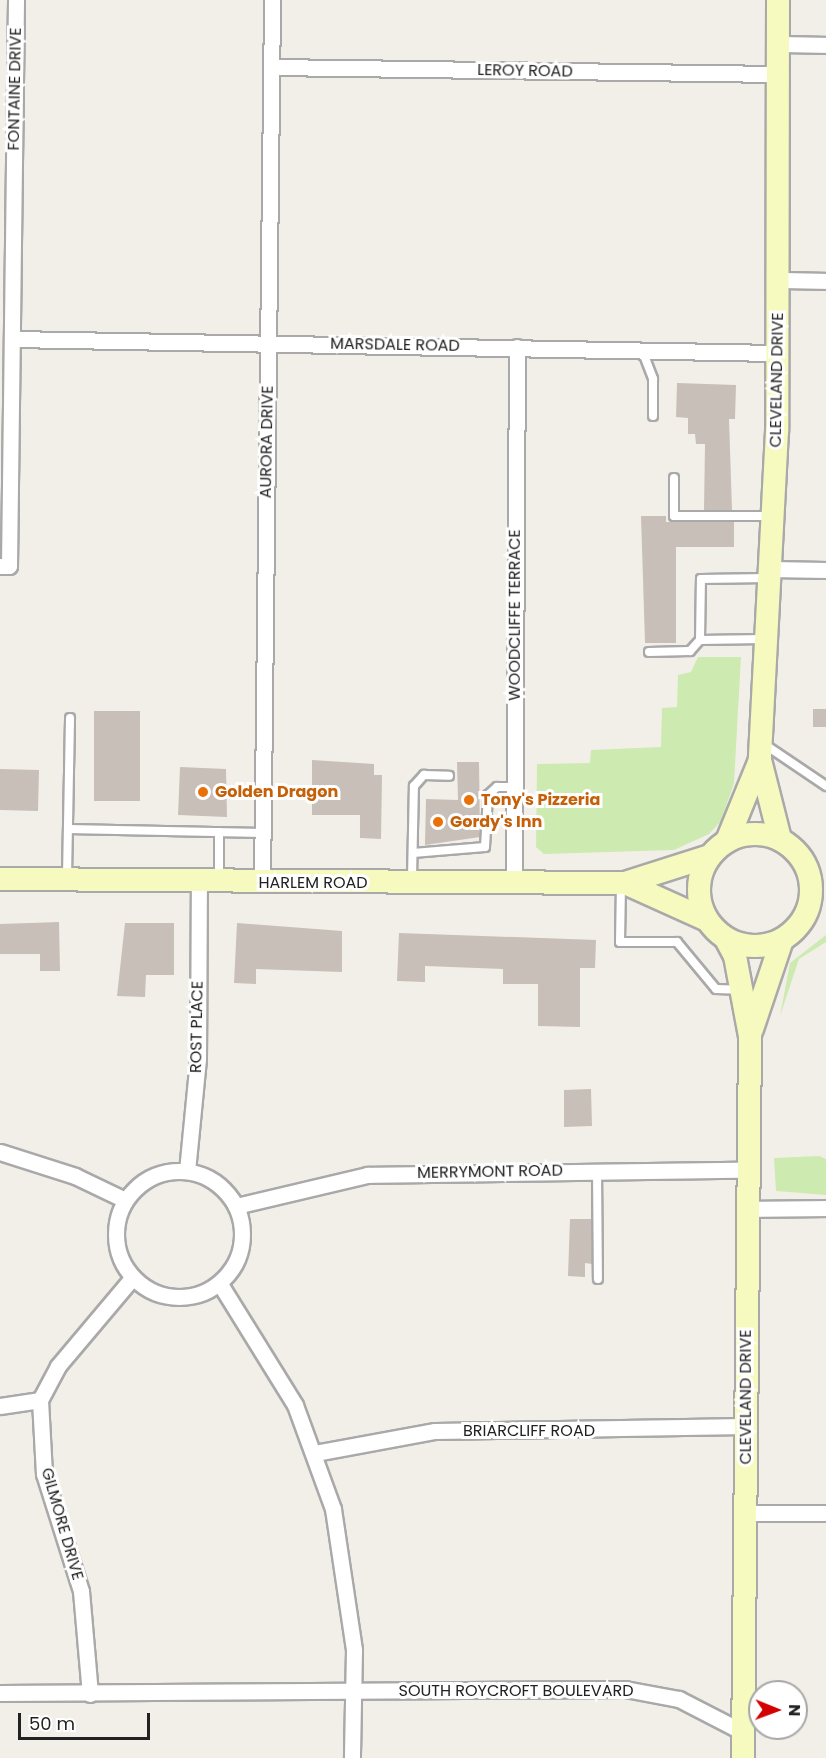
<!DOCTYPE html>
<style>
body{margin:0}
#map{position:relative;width:826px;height:1758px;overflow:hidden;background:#f2efe9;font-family:Poppins,sans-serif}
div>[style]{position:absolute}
.grass>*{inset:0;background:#cdebb0}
.building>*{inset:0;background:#c7bfb8}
.roads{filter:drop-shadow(2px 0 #a9a9a9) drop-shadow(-2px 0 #a9a9a9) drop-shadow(0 2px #a9a9a9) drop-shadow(0 -2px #a9a9a9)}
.lane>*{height:8px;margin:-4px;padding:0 4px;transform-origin:4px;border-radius:4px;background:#fff}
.street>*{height:15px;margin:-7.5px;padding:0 7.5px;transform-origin:7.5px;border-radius:7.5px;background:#fff}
.street>.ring{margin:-7.5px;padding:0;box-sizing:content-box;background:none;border:15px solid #fff;border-radius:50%}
.secondary>*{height:22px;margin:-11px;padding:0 11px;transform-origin:11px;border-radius:11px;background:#f7fabf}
.secondary>.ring{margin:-11px;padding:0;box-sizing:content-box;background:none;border:22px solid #f7fabf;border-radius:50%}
.dots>*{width:16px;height:16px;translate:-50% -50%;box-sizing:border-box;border:3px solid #fff;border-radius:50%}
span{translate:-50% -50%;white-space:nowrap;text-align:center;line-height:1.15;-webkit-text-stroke:6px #fff;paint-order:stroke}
.street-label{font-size:16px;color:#222}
.food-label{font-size:16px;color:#c56008;font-weight:700}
.left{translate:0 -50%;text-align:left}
.north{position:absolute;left:748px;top:1680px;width:60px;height:60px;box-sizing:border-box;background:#fff;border:2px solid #a7a7a7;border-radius:50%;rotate:91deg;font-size:16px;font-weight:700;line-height:24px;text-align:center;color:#222}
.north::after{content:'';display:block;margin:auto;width:21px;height:27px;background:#d40000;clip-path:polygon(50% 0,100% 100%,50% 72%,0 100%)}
.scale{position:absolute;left:18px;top:1713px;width:132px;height:27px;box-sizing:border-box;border:3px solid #222;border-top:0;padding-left:8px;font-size:18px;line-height:21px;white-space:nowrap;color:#222;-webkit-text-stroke:4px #fff;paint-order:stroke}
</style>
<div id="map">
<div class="grass">
<div style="clip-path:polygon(698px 657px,741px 657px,734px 783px,721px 821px,709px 834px,674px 850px,544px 854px,536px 847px,537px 764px,590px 763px,591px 750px,661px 747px,662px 708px,677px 707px,678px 675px,691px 672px)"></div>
<div style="clip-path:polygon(826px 935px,826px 942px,799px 959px,780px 1016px,790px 963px)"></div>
<div style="clip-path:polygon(819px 1156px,826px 1159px,826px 1195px,776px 1191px,774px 1158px)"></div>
</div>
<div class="building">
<div style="clip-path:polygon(677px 383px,736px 385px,735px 419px,729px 419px,732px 510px,704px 510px,705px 444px,696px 444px,695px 434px,688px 434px,688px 418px,676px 417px)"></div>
<div style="clip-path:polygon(641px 516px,666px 516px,666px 522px,734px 522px,734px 547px,676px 547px,676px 643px,645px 643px)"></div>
<div style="clip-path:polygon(813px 709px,826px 709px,826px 727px,813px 727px)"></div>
<div style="clip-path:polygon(94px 711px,140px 711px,140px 801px,94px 801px)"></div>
<div style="clip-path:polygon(312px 760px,374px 764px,374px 775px,382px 775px,381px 839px,360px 838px,360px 815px,312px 815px)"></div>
<div style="clip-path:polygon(457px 762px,479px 762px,480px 837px,425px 845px,426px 799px,458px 800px)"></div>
<div style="clip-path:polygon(180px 767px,226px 769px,227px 817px,178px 815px)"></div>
<div style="clip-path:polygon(0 769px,39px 770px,38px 811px,0 810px)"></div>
<div style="clip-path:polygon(59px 922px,60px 971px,40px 971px,40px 954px,0 954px,0 924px)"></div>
<div style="clip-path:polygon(125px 923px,174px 923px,174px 975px,146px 975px,145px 997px,117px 996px)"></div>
<div style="clip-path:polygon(237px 923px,342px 931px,342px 972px,256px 969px,256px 984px,234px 983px)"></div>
<div style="clip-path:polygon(399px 933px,596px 940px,595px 968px,580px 968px,580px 1027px,538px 1026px,538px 984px,503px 984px,503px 969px,425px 966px,425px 982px,397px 981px)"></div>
<div style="clip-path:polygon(591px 1089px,592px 1126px,564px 1127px,564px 1090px)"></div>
<div style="clip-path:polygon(570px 1219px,591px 1219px,592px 1264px,585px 1263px,585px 1277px,568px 1276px)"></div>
</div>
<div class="roads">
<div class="lane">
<div style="left:642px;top:350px;width:31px;rotate:69deg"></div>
<div style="left:653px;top:379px;width:37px;rotate:90deg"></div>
<div style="left:674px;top:478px;width:38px;rotate:90deg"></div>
<div style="left:674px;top:516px;width:97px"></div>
<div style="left:764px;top:639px;width:64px;rotate:179.1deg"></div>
<div style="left:700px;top:640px;width:61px;rotate:-89.1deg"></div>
<div style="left:701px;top:579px;width:67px;rotate:-0.9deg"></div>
<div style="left:649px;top:652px;width:41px;rotate:-1.4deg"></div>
<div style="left:690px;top:651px;width:15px;rotate:-48deg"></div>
<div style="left:764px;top:744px;width:75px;rotate:34.1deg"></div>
<div style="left:68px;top:829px;width:195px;rotate:1.2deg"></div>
<div style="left:413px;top:853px;width:72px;rotate:-4.8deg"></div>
<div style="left:485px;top:847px;width:52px;rotate:-86.7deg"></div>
<div style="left:488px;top:795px;width:12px;rotate:-42deg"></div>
<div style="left:497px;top:787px;width:18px"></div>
<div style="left:67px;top:876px;width:158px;rotate:-88.9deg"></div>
<div style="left:219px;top:878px;width:46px;rotate:-90deg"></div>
<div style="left:412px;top:878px;width:92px;rotate:-88.8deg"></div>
<div style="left:414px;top:786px;width:15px;rotate:-48deg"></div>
<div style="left:424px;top:775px;width:25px;rotate:2deg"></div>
<div style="left:621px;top:884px;width:58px;rotate:91deg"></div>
<div style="left:620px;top:942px;width:57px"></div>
<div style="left:677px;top:942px;width:61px;rotate:50.3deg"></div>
<div style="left:716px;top:989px;width:23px;rotate:2deg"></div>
<div style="left:597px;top:1171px;width:108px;rotate:89.5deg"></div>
</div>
<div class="street">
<div style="left:778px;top:44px;width:48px;rotate:1.2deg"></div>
<div style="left:271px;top:67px;width:507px;rotate:0.79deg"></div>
<div style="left:779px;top:280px;width:47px;rotate:1.2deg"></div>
<div style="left:12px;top:339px;width:767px;rotate:1.05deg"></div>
<div style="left:0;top:566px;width:9px"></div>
<div style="left:9px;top:566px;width:566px;rotate:-89.29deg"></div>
<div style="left:770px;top:569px;width:56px;rotate:1deg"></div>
<div style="left:514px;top:882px;width:535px;rotate:-89.68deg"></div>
<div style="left:262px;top:884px;width:884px;rotate:-89.35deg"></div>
<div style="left:0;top:1152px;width:79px;rotate:17.7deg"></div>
<div style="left:75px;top:1176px;width:55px;rotate:25.6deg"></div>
<div class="ring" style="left:116px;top:1171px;width:111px;height:111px"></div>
<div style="left:187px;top:1171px;width:113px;rotate:-84.4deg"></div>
<div style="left:198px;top:1059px;width:176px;rotate:-89.7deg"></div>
<div style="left:236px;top:1206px;width:135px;rotate:-13.3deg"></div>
<div style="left:367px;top:1175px;width:381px;rotate:-0.8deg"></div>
<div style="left:747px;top:1209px;width:79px;rotate:-0.7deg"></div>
<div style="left:220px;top:1284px;width:142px;rotate:58.2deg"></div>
<div style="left:295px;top:1405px;width:111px;rotate:69.9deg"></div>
<div style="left:333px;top:1509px;width:143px;rotate:81.5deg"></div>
<div style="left:354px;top:1650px;width:108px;rotate:91.1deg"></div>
<div style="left:0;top:1406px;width:40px;rotate:-8.5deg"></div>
<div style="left:315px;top:1453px;width:122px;rotate:-10.4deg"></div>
<div style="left:435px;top:1431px;width:311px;rotate:-0.9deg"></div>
<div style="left:745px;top:1513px;width:81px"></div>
<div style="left:0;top:1693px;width:625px;rotate:-0.37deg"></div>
<div style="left:625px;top:1689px;width:55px;rotate:10.5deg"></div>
<div style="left:679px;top:1699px;width:72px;rotate:27.3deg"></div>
<div style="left:90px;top:1694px;width:103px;rotate:-95deg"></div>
<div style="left:81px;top:1591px;width:123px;rotate:-107.5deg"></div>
<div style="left:44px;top:1474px;width:74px;rotate:-93.1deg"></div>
<div style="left:40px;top:1400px;width:38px;rotate:-62deg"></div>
<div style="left:58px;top:1366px;width:115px;rotate:-49.9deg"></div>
</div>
<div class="secondary">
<div style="left:778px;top:0;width:431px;rotate:90.1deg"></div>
<div style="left:777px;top:431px;width:329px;rotate:93deg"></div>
<div style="left:760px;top:760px;width:81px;rotate:75.8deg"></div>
<div class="ring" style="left:699px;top:834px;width:90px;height:90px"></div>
<div style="left:727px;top:841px;width:87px;rotate:-67.8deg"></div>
<div style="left:0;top:879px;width:625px;rotate:0.37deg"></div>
<div style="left:625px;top:883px;width:89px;rotate:-17.6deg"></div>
<div style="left:625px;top:883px;width:90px;rotate:24.3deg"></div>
<div style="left:726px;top:939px;width:19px;rotate:62deg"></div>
<div style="left:735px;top:956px;width:81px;rotate:79.4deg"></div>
<div style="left:750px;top:1036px;width:722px;rotate:90.56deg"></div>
<div style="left:752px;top:1029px;width:94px;rotate:-71.4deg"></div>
</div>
</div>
<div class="dots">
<div style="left:203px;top:792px;background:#e8710a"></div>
<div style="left:469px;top:800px;background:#e8710a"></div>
<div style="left:438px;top:822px;background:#e8710a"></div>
</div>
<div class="street-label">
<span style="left:525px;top:71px;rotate:1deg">LEROY ROAD</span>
<span style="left:15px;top:89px;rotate:-89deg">FONTAINE DRIVE</span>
<span style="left:395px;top:345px;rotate:1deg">MARSDALE ROAD</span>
<span style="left:777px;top:380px;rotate:-89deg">CLEVELAND DRIVE</span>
<span style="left:267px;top:442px;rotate:-89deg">AURORA DRIVE</span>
<span style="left:515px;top:615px;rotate:-90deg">WOODCLIFFE TERRACE</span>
<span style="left:313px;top:883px">HARLEM ROAD</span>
<span style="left:197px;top:1027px;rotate:-89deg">ROST PLACE</span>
<span style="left:490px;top:1172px;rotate:-1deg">MERRYMONT ROAD</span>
<span style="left:746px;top:1397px;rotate:-90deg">CLEVELAND DRIVE</span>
<span style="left:529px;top:1431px">BRIARCLIFF ROAD</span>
<span style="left:62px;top:1524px;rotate:74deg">GILMORE DRIVE</span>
<span style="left:516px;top:1691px">SOUTH ROYCROFT BOULEVARD</span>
</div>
<div class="food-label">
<span class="left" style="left:215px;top:792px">Golden Dragon</span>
<span class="left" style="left:481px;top:800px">Tony's Pizzeria</span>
<span class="left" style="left:450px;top:822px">Gordy's Inn</span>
</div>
<div class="north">N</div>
<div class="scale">50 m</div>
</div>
